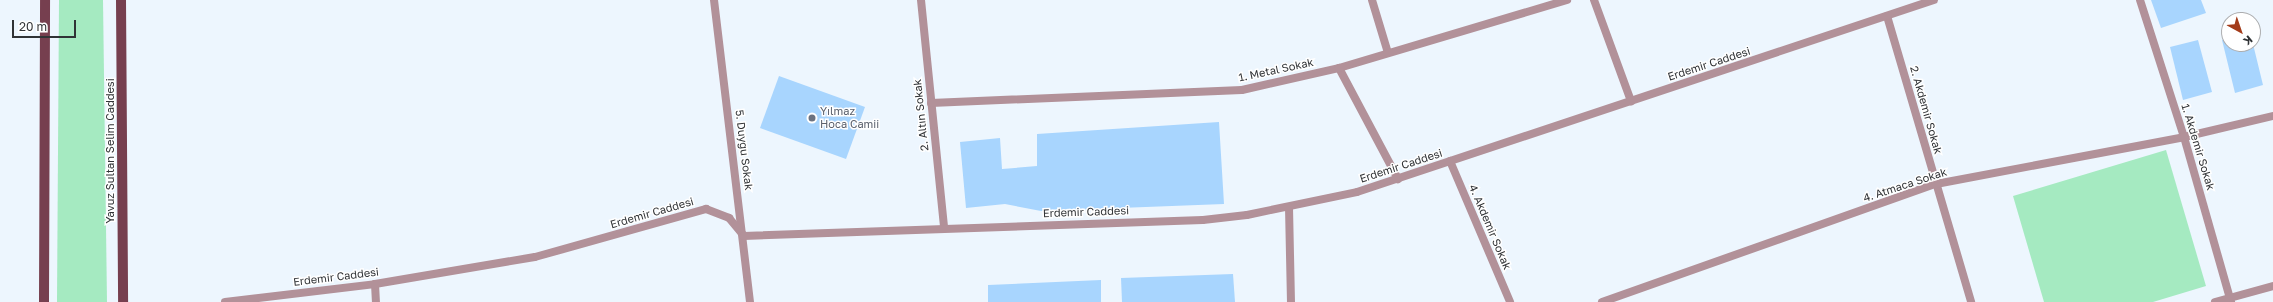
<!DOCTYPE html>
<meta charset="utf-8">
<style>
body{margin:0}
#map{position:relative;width:2273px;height:302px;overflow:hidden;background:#edf6fe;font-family:"Golos Text",sans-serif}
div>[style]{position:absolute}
.green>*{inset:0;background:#a5eac1}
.building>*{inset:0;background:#a8d5fe}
.minor>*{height:8px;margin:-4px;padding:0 4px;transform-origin:4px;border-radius:4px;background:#b29199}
.primary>*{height:10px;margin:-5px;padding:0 5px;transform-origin:5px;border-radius:5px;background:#763f4f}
.dots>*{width:11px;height:11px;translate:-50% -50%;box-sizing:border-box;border:2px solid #fff;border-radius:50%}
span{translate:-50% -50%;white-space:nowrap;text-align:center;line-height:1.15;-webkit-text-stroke:3px #fff;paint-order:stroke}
.street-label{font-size:11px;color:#303336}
.worship-label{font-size:11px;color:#5b616d}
.left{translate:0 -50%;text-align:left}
.north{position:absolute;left:2221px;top:12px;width:40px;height:40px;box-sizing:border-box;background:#fff;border:1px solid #acadaf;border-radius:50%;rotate:140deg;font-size:11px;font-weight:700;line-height:16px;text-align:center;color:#303336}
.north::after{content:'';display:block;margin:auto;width:14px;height:18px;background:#a33b1a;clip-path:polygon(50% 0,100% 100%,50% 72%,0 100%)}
.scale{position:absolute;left:12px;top:20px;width:64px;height:18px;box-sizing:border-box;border:2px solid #303336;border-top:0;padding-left:5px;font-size:12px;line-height:14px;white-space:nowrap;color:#303336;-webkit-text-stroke:3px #fff;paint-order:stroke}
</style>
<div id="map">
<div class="green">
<div style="clip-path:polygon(59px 0,103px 0,107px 302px,57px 302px)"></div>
<div style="clip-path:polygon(2166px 150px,2206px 286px,2153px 302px,2044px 302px,2013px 196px)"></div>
</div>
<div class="building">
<div style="clip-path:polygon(2151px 0,2201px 0,2206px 13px,2161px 28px)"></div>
<div style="clip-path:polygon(2229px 38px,2229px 44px,2253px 44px,2263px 85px,2235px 93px,2222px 40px)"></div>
<div style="clip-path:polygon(2198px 40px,2212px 92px,2183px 100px,2170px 47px)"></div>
<div style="clip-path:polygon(779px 76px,865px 107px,846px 159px,760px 128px)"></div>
<div style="clip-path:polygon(1219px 122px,1224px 204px,1041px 211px,1005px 204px,966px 208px,960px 142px,1000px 138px,1002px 169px,1037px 166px,1037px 134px)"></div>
<div style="clip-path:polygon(1233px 274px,1235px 302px,1122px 302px,1121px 278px)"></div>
<div style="clip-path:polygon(1101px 280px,1101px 302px,988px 302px,988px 285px)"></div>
</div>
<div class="minor">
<div style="left:714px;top:0;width:304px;rotate:83.2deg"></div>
<div style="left:921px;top:0;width:229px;rotate:84.2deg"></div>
<div style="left:1372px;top:0;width:55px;rotate:73.2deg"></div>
<div style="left:1594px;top:0;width:108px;rotate:69.9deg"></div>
<div style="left:2140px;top:0;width:144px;rotate:72.2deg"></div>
<div style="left:2184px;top:137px;width:172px;rotate:74.1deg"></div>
<div style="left:1887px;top:16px;width:298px;rotate:73.6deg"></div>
<div style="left:1339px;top:68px;width:126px;rotate:62deg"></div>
<div style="left:931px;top:103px;width:311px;rotate:-2.4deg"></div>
<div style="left:1242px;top:90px;width:99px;rotate:-12.8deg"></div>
<div style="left:1339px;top:68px;width:238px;rotate:-16.6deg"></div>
<div style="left:1450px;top:161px;width:153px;rotate:66.9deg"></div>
<div style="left:1289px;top:207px;width:95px;rotate:88.8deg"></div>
<div style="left:375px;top:284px;width:18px;rotate:87deg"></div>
<div style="left:225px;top:302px;width:151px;rotate:-6.8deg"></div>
<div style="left:375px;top:284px;width:162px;rotate:-9.6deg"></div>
<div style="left:535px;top:257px;width:178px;rotate:-15.7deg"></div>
<div style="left:706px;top:209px;width:25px;rotate:21deg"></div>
<div style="left:729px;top:218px;width:23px;rotate:50deg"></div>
<div style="left:744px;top:236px;width:459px;rotate:-2deg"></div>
<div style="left:1203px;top:220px;width:44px;rotate:-6.5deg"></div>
<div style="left:1247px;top:215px;width:112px;rotate:-11.8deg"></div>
<div style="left:1357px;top:192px;width:608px;rotate:-18.41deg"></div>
<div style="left:1602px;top:302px;width:354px;rotate:-19.5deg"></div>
<div style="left:1936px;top:184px;width:252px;rotate:-10.7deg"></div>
<div style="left:2184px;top:137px;width:91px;rotate:-13.3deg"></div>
<div style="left:2215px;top:302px;width:60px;rotate:-15.4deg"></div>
</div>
<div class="primary">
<div style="left:121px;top:0;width:302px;rotate:89.6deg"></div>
<div style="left:44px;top:302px;width:302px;rotate:-89.8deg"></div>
</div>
<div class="dots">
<div style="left:812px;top:118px;background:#6b7280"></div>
</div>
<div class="street-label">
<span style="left:1709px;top:64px;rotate:-18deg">Erdemir Caddesi</span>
<span style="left:1276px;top:70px;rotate:-12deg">1. Metal Sokak</span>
<span style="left:1926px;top:110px;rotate:74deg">2. Akdemir Sokak</span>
<span style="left:921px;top:115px;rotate:-96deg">2. Altın Sokak</span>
<span style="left:2198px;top:147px;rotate:73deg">1. Akdemir Sokak</span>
<span style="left:744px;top:150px;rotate:83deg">5. Duygu Sokak</span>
<span style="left:110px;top:151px;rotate:-90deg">Yavuz Sultan Selim Caddesi</span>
<span style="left:1401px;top:166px;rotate:-18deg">Erdemir Caddesi</span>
<span style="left:1905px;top:185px;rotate:-18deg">4. Atmaca Sokak</span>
<span style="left:1086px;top:212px;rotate:-2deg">Erdemir Caddesi</span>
<span style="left:652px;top:213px;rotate:-16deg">Erdemir Caddesi</span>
<span style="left:1490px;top:227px;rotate:67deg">4. Akdemir Sokak</span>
<span style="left:336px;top:277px;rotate:-7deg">Erdemir Caddesi</span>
</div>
<div class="worship-label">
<span class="left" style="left:820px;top:118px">Yılmaz<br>Hoca Camii</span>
</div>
<div class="north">K</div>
<div class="scale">20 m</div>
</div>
